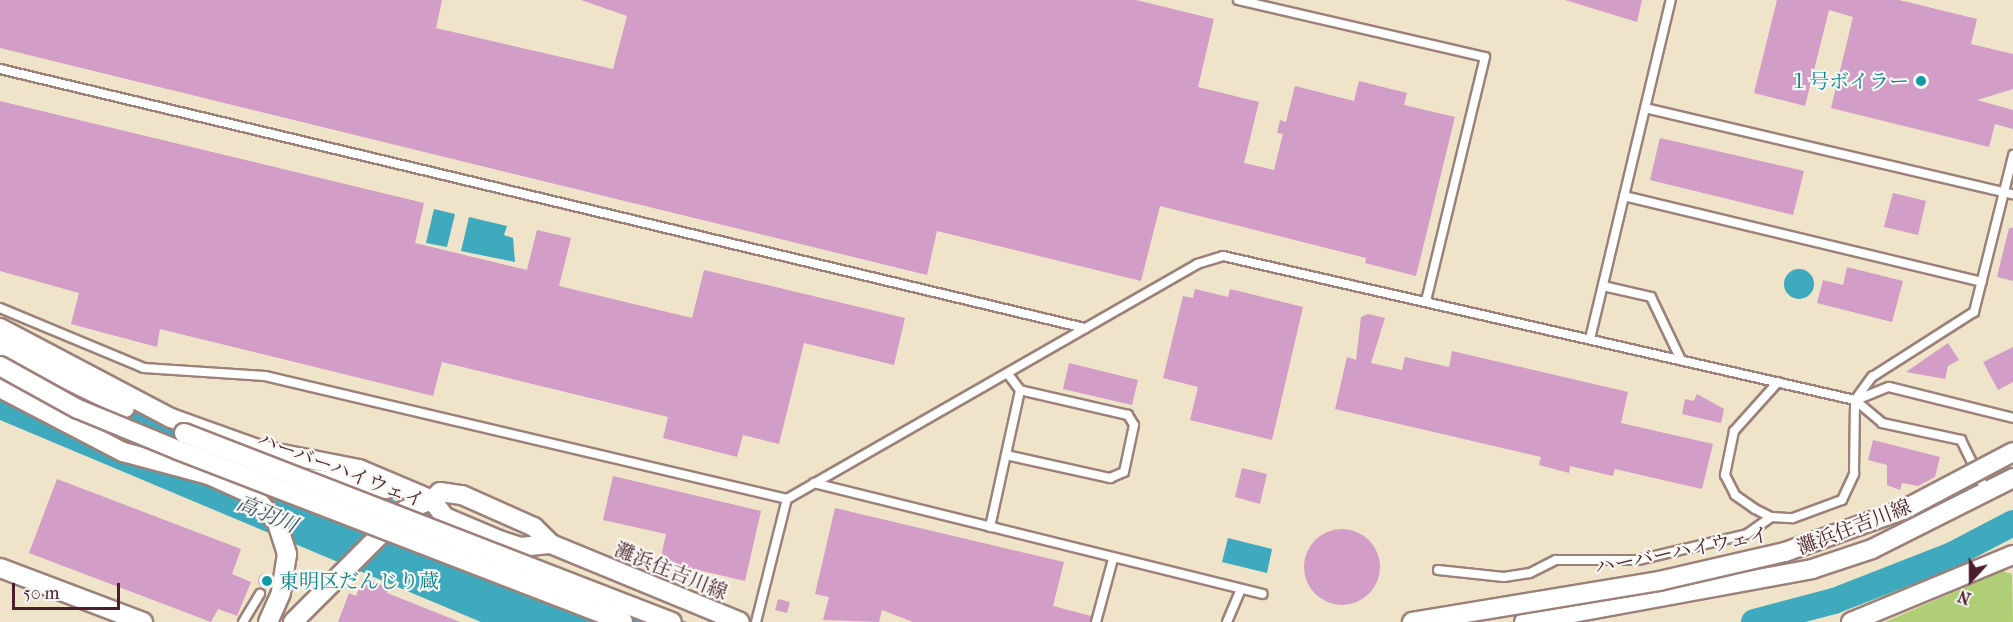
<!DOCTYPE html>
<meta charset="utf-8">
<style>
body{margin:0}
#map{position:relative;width:2013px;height:622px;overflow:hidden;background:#efe3c9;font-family:"IM FELL French Canon","Noto Serif JP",serif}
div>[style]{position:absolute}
.green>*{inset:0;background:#b0ce75}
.water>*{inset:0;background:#3fa9be}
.round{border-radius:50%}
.river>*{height:26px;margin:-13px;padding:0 13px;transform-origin:13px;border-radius:13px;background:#3fa9be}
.building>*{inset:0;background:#d29dc6}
.roads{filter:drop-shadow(2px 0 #9c817a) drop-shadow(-2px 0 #9c817a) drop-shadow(0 2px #9c817a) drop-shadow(0 -2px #9c817a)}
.service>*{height:8px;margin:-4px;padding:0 4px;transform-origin:4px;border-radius:4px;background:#fff}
.tertiary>*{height:18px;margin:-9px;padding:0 9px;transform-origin:9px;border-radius:9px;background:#fff}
.bridges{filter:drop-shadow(2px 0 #9c817a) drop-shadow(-2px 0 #9c817a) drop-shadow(0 2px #9c817a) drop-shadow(0 -2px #9c817a)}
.tertiary-bridge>*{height:18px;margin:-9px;padding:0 9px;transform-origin:9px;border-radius:9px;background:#fff}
.dots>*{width:16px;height:16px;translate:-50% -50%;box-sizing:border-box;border:3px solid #f6f6f2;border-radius:50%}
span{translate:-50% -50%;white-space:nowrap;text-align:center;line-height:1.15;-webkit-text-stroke:4.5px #f6f6f2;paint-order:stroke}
.culture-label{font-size:20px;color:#0d838f}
.right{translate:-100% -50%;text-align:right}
.left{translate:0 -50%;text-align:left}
.street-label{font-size:20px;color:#4a1f2b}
.water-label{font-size:21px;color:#465666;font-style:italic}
.north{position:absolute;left:1941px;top:550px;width:60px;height:60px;-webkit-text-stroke:4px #f6f6f2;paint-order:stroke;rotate:201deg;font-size:16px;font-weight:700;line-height:24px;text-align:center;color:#4a1f2b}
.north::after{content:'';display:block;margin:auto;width:21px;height:27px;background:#4a1f2b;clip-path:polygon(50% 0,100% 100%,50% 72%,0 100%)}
.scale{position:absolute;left:12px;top:583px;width:108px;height:27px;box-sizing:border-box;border:3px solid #4a1f2b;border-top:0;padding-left:8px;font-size:18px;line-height:21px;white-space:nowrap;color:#4a1f2b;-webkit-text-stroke:4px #f6f6f2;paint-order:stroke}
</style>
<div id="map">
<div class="green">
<div style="clip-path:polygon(2002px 571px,2012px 574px,2013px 622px,1885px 622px)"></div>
</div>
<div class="water">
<div style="clip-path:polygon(434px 209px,455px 214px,447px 247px,426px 243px)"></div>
<div style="clip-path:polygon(469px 217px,507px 226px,504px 235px,513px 238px,515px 262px,461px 251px)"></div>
<div class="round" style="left:1784px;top:269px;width:30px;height:30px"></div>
<div style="clip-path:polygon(0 337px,471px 532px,687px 622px,481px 622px,0 420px)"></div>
<div style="clip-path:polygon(1228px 538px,1272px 549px,1267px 573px,1222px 562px)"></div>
</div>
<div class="river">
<div style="left:1754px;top:622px;width:83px;rotate:-14.7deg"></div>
<div style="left:1834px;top:601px;width:127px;rotate:-21.3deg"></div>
<div style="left:1952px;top:555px;width:69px;rotate:-27.7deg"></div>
</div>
<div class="building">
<div style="clip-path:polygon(0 0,442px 0,436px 28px,613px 69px,627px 16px,581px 0,1136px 0,1214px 19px,1198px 87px,1259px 102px,1244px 163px,1274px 170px,1283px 134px,1277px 133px,1280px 120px,1286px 122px,1295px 86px,1354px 101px,1359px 81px,1407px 93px,1404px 105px,1455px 117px,1416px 276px,1365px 263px,1366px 258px,1160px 206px,1141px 281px,937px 231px,927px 275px,0 48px)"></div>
<div style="clip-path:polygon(1565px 0,1642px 0,1637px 22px)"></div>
<div style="clip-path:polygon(1777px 0,1899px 0,1977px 19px,1971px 44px,2013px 54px,2013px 89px,1977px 100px,2013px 110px,2013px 129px,1995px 124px,1989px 147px,1831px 108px,1853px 17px,1829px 10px,1805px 106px,1754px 93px)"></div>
<div style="clip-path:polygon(0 101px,424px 203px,415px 243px,527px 270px,537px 230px,571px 238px,559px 286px,692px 318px,704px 270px,905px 318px,894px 365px,804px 343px,779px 444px,743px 435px,737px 457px,663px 438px,668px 417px,442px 362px,433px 396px,160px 329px,157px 347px,71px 324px,79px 293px,0 271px)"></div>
<div style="clip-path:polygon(1660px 138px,1804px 171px,1793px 215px,1650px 180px)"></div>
<div style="clip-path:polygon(1893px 193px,1926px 201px,1918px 235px,1884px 227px)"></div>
<div style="clip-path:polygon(2009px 228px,2013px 228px,2013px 281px,1997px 277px)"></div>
<div style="clip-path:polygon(1847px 267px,1903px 281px,1892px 322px,1817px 303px,1823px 280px,1843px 285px)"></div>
<div style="clip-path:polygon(1195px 289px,1228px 297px,1230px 289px,1303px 307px,1272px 440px,1190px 420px,1198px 387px,1163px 378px,1183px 296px,1193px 298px)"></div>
<div style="clip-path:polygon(1368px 314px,1385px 318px,1371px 363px,1402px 370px,1405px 357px,1449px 367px,1452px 351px,1628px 392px,1621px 423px,1713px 444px,1702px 489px,1615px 469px,1613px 476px,1570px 466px,1569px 473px,1539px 465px,1541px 457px,1335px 409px,1347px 357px,1356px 360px,1361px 317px)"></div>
<div style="clip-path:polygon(1948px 343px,1959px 360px,1948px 366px,1945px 379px,1906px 372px)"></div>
<div style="clip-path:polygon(2013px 347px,2013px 382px,1998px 390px,1983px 362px)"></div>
<div style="clip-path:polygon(1069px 363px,1138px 380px,1132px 405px,1063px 389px)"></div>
<div style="clip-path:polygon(1697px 394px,1724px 409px,1721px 423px,1682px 414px,1685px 399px,1694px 401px)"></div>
<div style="clip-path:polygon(1873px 440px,1940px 457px,1935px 477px,1918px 486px,1902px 483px,1900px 490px,1887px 485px,1887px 465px,1868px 460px)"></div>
<div style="clip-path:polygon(1242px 468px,1267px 474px,1260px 504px,1235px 497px)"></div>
<div style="clip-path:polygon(613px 476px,761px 511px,745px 581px,660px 561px,666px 534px,603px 520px)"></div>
<div style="clip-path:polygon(57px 479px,241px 549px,232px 574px,251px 582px,237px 616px,218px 609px,211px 622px,29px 553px)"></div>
<div style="clip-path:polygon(835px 508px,1064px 562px,1053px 606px,1091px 616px,1090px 622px,913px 622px,882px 610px,879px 622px,823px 620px,829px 597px,815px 594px)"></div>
<div class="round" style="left:1304px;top:529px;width:76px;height:76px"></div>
<div class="round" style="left:258px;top:573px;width:16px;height:16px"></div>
<div style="clip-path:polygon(363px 578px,389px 588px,387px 593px,460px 622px,338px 622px,349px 593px,356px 596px)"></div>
<div style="clip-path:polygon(778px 599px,790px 602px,787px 613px,775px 610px)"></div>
</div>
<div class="roads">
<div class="service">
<div style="left:1238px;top:0;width:253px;rotate:13deg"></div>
<div style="left:1485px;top:57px;width:251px;rotate:103.6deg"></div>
<div style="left:0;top:69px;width:1115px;rotate:13.43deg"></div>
<div style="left:1645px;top:108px;width:378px;rotate:13.2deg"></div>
<div style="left:1624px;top:196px;width:368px;rotate:13.5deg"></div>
<div style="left:1603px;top:286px;width:49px;rotate:12.9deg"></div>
<div style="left:1651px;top:297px;width:70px;rotate:64.5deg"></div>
<div style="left:0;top:308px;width:156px;rotate:22.6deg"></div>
<div style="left:144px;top:368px;width:121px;rotate:3.8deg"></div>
<div style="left:265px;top:376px;width:536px;rotate:13.26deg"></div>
<div style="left:1590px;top:339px;width:349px;rotate:-76.6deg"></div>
<div style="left:1778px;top:382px;width:66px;rotate:131.9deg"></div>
<div style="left:1734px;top:431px;width:45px;rotate:101.6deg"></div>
<div style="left:1725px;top:475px;width:22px;rotate:63deg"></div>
<div style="left:1735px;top:495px;width:24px;rotate:35deg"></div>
<div style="left:1755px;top:509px;width:18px;rotate:27deg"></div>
<div style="left:1771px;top:517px;width:22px;rotate:3deg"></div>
<div style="left:1793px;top:518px;width:52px;rotate:-20.2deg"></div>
<div style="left:1842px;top:500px;width:29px;rotate:-65deg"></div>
<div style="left:1854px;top:474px;width:74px;rotate:-89.2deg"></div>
<div style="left:1855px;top:400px;width:29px;rotate:-54deg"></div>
<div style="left:1872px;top:377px;width:121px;rotate:-32.5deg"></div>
<div style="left:1974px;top:312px;width:162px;rotate:-76deg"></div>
<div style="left:1856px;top:400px;width:35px;rotate:-22deg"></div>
<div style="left:1889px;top:387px;width:128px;rotate:14deg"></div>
<div style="left:1006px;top:455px;width:107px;rotate:12.5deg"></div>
<div style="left:1110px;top:478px;width:15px;rotate:-23deg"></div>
<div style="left:1124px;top:472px;width:48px;rotate:-78deg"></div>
<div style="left:1134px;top:425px;width:12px;rotate:-121deg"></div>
<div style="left:1128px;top:415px;width:111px;rotate:-167deg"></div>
<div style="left:1020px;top:390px;width:21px;rotate:-127deg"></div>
<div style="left:814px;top:483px;width:462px;rotate:13.9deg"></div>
<div style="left:990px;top:527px;width:140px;rotate:-77.6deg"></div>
<div style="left:1438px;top:570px;width:66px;rotate:6.1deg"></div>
<div style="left:1504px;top:577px;width:26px;rotate:-9deg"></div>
<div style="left:1530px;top:573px;width:29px;rotate:-27deg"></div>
<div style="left:1556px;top:560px;width:82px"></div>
<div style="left:1638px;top:560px;width:112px;rotate:-13.4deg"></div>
<div style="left:1747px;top:534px;width:29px;rotate:-35deg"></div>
<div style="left:243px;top:622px;width:33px;rotate:-59deg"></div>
<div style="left:756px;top:622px;width:127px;rotate:-75.9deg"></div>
<div style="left:787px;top:499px;width:473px;rotate:-29.8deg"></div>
<div style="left:1197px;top:264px;width:27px;rotate:-17deg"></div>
<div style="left:1223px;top:256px;width:648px;rotate:12.84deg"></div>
<div style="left:1855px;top:400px;width:35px;rotate:40deg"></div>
<div style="left:1882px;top:423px;width:81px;rotate:12.1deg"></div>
<div style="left:1961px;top:440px;width:57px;rotate:63.9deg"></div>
<div style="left:1096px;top:622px;width:65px;rotate:-74.9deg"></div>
<div style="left:1227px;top:622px;width:33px;rotate:-67deg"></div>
</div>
<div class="tertiary">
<div style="left:0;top:328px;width:193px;rotate:27.8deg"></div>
<div style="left:171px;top:418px;width:91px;rotate:19.8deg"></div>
<div style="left:257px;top:449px;width:104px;rotate:11.1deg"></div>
<div style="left:359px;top:469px;width:79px;rotate:23deg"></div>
<div style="left:432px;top:500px;width:21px;rotate:53deg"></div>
<div style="left:445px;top:517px;width:59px;rotate:23.1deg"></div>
<div style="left:499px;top:540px;width:23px;rotate:18deg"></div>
<div style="left:521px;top:547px;width:30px;rotate:-6deg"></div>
<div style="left:551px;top:544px;width:204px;rotate:22.4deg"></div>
<div style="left:0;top:347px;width:139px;rotate:26deg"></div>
<div style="left:0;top:388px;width:139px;rotate:27.5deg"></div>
<div style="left:123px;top:452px;width:89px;rotate:15deg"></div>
<div style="left:209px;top:475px;width:48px;rotate:24.4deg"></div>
<div style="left:253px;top:495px;width:37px;rotate:49deg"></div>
<div style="left:277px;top:523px;width:33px;rotate:72deg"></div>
<div style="left:287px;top:554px;width:39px;rotate:99deg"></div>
<div style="left:281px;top:593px;width:32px;rotate:114deg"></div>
<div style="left:307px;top:478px;width:80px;rotate:7.9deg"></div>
<div style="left:432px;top:500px;width:11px;rotate:-45deg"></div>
<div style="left:440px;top:492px;width:22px;rotate:8deg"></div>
<div style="left:462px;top:495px;width:79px;rotate:24deg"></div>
<div style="left:534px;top:527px;width:24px;rotate:45deg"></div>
<div style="left:0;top:568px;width:153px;rotate:20.7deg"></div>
<div style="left:293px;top:622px;width:158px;rotate:-45deg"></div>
<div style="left:405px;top:510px;width:29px;rotate:-20deg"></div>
<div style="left:1524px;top:622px;width:293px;rotate:-10.4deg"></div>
<div style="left:1812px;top:569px;width:63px;rotate:-18.4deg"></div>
<div style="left:1872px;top:549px;width:158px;rotate:-26.7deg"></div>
<div style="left:1851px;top:622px;width:175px;rotate:-22.5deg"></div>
</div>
</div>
<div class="bridges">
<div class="tertiary-bridge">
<div style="left:0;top:366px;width:89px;rotate:28.9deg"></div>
<div style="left:78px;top:409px;width:108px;rotate:22.3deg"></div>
<div style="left:178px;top:450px;width:477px;rotate:21.1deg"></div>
<div style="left:184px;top:433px;width:523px;rotate:21.17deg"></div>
<div style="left:1412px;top:622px;width:250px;rotate:-9.4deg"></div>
<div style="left:1659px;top:581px;width:129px;rotate:-13deg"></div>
<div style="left:1785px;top:552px;width:127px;rotate:-19.7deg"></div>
<div style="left:1905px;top:509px;width:122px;rotate:-27.8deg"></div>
</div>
</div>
<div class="dots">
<div style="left:1921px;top:81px;background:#0f9aa8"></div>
<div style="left:267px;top:581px;background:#0f9aa8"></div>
</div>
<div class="culture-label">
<span class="right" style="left:1909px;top:81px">１号ボイラー</span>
<span class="left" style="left:279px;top:581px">東明区だんじり蔵</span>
</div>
<div class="street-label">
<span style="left:341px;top:470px;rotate:21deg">ハーバーハイウェイ</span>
<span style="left:1854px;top:527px;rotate:-21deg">灘浜住吉川線</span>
<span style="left:1682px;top:551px;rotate:-11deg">ハーバーハイウェイ</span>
<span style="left:671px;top:571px;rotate:22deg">灘浜住吉川線</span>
</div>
<div class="water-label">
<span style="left:267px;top:514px;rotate:23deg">高羽川</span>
</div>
<div class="north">N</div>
<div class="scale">50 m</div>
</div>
